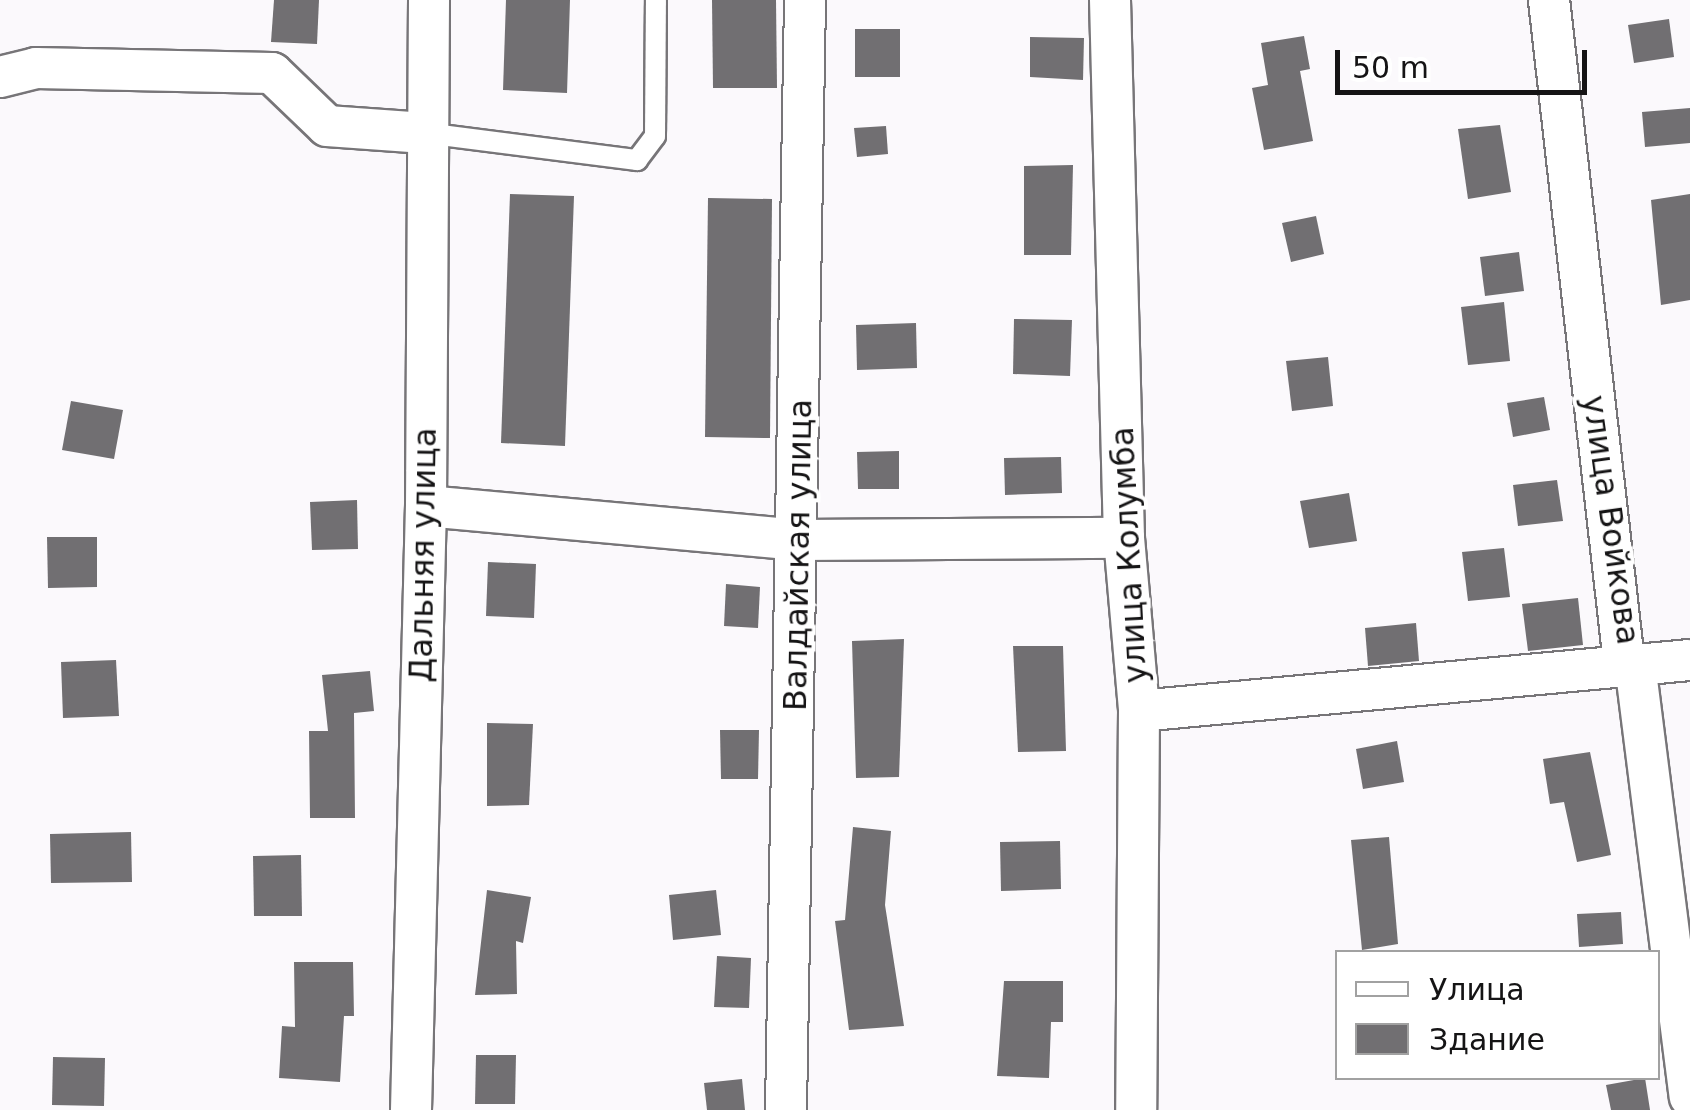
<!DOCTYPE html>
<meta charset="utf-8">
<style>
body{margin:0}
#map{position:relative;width:1690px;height:1110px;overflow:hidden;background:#fbf9fc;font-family:"DejaVu Sans",sans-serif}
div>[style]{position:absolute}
.building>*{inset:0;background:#716f72}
.roads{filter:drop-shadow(2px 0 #777578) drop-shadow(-2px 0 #777578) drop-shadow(0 2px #777578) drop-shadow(0 -2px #777578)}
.service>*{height:20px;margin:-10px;padding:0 10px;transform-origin:10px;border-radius:10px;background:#fff}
.minor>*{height:40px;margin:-20px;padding:0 20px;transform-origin:20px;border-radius:20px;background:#fff}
span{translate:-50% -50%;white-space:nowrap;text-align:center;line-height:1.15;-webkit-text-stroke:8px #fff;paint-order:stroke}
.street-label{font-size:32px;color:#151415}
.legend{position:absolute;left:1335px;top:950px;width:325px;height:130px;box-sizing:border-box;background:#fff;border:2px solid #a1a1a1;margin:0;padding:12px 18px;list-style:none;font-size:30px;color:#151415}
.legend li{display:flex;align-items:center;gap:20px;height:50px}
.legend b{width:50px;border:2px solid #a1a1a1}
.scale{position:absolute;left:1335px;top:50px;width:252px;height:45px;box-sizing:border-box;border:5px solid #151415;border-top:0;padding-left:12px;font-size:30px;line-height:35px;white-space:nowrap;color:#151415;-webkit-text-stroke:8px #fff;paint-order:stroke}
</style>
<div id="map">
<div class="building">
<div style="clip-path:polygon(274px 0,319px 0,317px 44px,271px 42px)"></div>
<div style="clip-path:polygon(506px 0,570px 0,567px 93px,503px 90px)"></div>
<div style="clip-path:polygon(712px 0,776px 0,777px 88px,713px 88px)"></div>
<div style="clip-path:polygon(1669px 19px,1674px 57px,1634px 63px,1628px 25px)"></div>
<div style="clip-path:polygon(855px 29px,900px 29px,900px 77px,855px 77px)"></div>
<div style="clip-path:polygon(1304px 36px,1310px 69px,1300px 71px,1313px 141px,1264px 150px,1252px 88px,1268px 85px,1261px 43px)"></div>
<div style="clip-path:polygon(1030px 37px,1084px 38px,1083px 80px,1030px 77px)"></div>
<div style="clip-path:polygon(1690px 108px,1690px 143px,1645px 147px,1642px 112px)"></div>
<div style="clip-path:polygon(1500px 125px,1511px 192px,1468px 199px,1458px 129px)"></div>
<div style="clip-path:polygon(886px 126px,888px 154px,857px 157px,854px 128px)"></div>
<div style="clip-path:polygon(1073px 165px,1071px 255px,1024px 255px,1024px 166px)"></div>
<div style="clip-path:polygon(510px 194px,574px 196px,565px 446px,501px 443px)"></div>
<div style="clip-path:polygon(1690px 194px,1690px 300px,1661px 305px,1651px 200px)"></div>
<div style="clip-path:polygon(708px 198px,772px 199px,770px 438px,705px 437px)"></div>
<div style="clip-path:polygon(1316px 216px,1324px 254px,1291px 262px,1282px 223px)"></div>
<div style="clip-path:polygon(1519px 252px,1524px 291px,1485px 296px,1480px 257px)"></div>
<div style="clip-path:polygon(1504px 302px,1510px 361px,1468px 365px,1461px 307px)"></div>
<div style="clip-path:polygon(1014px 319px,1072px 320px,1070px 376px,1013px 374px)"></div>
<div style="clip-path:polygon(916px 323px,917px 368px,857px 370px,856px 325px)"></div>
<div style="clip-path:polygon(1328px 357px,1333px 406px,1292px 411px,1286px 361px)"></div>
<div style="clip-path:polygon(1544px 397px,1550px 430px,1513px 437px,1507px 403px)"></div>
<div style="clip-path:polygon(71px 401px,123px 410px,114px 459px,62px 450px)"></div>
<div style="clip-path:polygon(899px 451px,899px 489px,858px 489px,857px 452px)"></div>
<div style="clip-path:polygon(1061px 457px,1062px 493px,1005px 495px,1004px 458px)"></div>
<div style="clip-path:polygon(1557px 480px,1563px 521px,1518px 526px,1513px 485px)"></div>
<div style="clip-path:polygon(1349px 493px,1357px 541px,1309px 548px,1300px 501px)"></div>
<div style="clip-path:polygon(357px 500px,358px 549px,312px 550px,310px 502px)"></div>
<div style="clip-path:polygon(47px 537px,97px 537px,97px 587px,48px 588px)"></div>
<div style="clip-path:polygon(1504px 548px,1510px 597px,1468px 601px,1462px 552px)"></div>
<div style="clip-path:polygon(488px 562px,536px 564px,534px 618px,486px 616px)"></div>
<div style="clip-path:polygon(726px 584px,760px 587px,758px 628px,724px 626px)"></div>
<div style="clip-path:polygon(1578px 598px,1583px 645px,1528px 651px,1522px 604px)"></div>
<div style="clip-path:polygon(1416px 623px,1419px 661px,1368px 666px,1365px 628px)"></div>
<div style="clip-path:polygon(904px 639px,899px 777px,856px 778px,852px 641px)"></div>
<div style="clip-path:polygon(1013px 646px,1063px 646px,1066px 751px,1018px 752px)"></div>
<div style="clip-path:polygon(116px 660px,119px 716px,63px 718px,61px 662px)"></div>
<div style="clip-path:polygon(370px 671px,374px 711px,354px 713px,355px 818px,310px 818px,309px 731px,328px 731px,322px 675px)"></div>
<div style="clip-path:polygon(487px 723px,533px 724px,529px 805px,487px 806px)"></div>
<div style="clip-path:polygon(720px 730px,759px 730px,758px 779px,721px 779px)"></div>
<div style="clip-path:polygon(1397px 741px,1404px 782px,1363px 789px,1356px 749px)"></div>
<div style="clip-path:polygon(1590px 752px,1611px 855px,1577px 862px,1564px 802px,1550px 804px,1543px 759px)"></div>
<div style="clip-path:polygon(853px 827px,891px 831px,885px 905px,904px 1026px,849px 1030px,835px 921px,845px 920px)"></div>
<div style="clip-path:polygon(131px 832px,132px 882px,51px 883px,50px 834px)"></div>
<div style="clip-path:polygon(1389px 837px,1398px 944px,1362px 950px,1351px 840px)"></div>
<div style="clip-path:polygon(1060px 841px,1061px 889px,1001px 891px,1000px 842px)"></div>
<div style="clip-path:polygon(301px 855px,302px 916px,254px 916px,253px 856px)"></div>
<div style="clip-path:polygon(487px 890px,531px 897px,523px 943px,516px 941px,517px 994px,475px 995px)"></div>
<div style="clip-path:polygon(716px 890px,721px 935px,673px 940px,669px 895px)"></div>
<div style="clip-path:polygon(1621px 912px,1623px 944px,1579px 947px,1577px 914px)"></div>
<div style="clip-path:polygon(717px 956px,751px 958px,749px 1008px,714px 1007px)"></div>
<div style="clip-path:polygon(294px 962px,353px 962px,354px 1016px,344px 1016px,340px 1082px,279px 1078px,282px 1026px,295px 1027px)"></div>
<div style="clip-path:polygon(1004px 981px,1063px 981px,1063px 1022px,1051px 1022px,1049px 1078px,997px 1076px)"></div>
<div style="clip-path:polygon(476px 1055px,516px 1055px,515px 1104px,475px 1104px)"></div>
<div style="clip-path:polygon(53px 1057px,105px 1058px,104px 1106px,52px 1105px)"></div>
<div style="clip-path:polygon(1645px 1078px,1650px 1110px,1611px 1110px,1606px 1085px)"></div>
<div style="clip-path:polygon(742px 1079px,745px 1110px,707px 1110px,704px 1083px)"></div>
</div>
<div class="roads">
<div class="service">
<div style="left:425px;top:133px;width:214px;rotate:7.3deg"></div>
<div style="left:637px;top:160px;width:30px;rotate:-53deg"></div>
<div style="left:655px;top:136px;width:136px;rotate:-89.6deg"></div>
</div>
<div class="minor">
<div style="left:1110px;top:0;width:538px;rotate:88.51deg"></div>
<div style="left:1124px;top:538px;width:174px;rotate:85deg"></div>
<div style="left:1139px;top:711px;width:399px;rotate:90.4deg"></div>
<div style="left:1549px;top:0;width:658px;rotate:83.54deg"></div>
<div style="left:1623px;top:654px;width:16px;rotate:40deg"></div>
<div style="left:1635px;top:664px;width:436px;rotate:82.8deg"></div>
<div style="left:0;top:77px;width:37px;rotate:-14deg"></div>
<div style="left:36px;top:68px;width:236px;rotate:1.2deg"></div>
<div style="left:272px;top:73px;width:76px;rotate:43.9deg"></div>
<div style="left:327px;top:126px;width:98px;rotate:4.1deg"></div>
<div style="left:426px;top:506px;width:375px;rotate:5.2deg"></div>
<div style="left:799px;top:540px;width:325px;rotate:-0.4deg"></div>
<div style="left:1139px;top:711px;width:553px;rotate:-5.29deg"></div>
<div style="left:411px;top:1110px;width:604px;rotate:-88.58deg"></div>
<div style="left:426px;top:506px;width:506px;rotate:-89.66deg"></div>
<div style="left:786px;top:1110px;width:1110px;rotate:-89.02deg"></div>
</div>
</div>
<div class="street-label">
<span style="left:1611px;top:520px;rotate:82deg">улица Войкова</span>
<span style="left:423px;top:555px;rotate:-89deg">Дальняя улица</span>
<span style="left:798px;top:555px;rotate:-89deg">Валдайская улица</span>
<span style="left:1129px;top:555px;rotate:-93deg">улица Колумба</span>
</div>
<ul class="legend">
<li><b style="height:12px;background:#fff"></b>Улица</li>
<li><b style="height:28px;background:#716f72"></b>Здание</li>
</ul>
<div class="scale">50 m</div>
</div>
